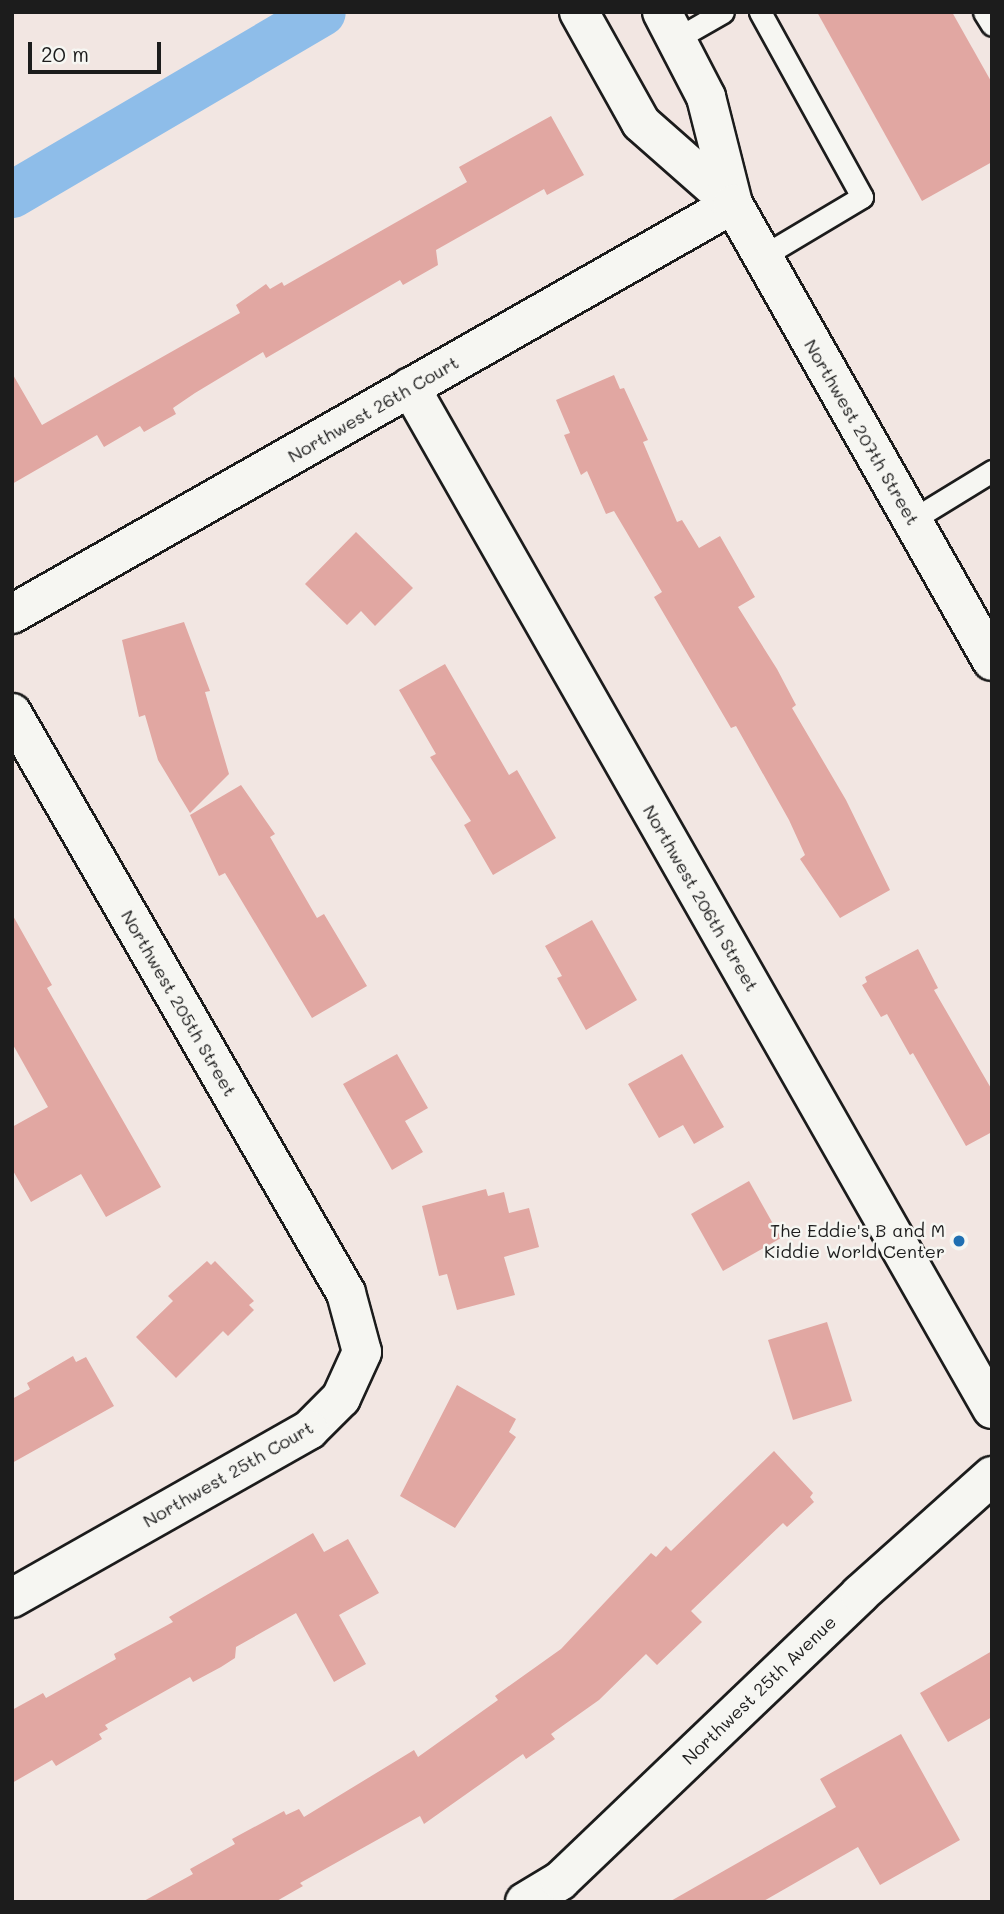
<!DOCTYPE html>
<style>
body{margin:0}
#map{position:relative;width:1004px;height:1914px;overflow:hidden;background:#f2e6e2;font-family:Mali,sans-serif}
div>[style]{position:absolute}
.canal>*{height:47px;margin:-23.5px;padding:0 23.5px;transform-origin:23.5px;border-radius:23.5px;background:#8ebde9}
.building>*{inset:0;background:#e1a7a2}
.roads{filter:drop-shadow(2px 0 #1c1c1c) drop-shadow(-2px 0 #1c1c1c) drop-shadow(0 2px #1c1c1c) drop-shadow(0 -2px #1c1c1c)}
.service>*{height:21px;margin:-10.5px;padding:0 10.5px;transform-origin:10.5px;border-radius:10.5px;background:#f6f6f2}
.minor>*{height:38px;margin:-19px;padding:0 19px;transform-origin:19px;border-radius:19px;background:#f6f6f2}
.tertiary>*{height:38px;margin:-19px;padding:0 19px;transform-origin:19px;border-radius:19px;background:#f6f6f2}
.dots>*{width:19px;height:19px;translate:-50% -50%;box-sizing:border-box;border:4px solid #f6f6f2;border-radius:50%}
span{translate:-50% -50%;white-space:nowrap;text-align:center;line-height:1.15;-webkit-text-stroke:5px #f6f6f2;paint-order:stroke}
.street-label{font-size:18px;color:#1c1c1c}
.poi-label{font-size:18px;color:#1c1c1c}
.right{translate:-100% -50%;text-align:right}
.frame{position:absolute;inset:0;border:14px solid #1c1c1c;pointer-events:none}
.scale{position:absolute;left:28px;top:42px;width:133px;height:32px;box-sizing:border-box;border:4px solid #1c1c1c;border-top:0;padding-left:9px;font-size:21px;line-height:24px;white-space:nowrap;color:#1c1c1c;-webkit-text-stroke:5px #f6f6f2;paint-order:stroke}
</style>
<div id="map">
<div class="canal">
<div style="left:12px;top:194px;width:359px;rotate:-30.4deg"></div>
</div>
<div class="building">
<div style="clip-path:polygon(817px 12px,952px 12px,992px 83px,992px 162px,922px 201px)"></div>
<div style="clip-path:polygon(551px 116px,584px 175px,547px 195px,544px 189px,436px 250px,438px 265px,403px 285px,400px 280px,266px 358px,263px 352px,195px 393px,173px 408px,176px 414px,144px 432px,140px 426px,104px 447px,97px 435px,12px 484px,12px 373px,42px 425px,240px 313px,236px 305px,266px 284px,270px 289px,282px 282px,284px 286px,467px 182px,459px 167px)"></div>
<div style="clip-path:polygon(614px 375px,620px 389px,624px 388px,648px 440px,643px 442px,677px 522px,682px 520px,699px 548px,720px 536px,755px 597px,738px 607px,777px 669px,796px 705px,792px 708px,846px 800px,890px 890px,840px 918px,800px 859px,805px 855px,789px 820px,736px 726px,731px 728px,654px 597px,662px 592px,614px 511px,606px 514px,587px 471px,581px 475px,564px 435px,570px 433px,556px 400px)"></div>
<div style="clip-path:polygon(356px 532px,413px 588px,375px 626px,361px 611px,347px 625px,305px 584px)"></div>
<div style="clip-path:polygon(184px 622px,210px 691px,205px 692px,229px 774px,190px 813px,158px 760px,145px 715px,139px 717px,122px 640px)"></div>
<div style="clip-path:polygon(445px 664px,509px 775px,517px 770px,556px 838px,493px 875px,464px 825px,471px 821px,430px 757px,436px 754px,399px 690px)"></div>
<div style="clip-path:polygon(241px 785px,275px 834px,270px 837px,317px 918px,324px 914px,367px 986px,312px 1018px,225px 873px,219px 876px,190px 815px)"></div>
<div style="clip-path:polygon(12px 914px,52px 985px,47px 988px,161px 1187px,106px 1217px,81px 1174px,31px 1202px,12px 1169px,12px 1127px,48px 1107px,12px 1043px)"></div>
<div style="clip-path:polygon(592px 920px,637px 1000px,586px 1030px,557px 978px,562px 976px,545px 946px)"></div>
<div style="clip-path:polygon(918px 949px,938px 988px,934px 990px,992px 1090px,992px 1132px,966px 1146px,913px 1053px,910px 1055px,887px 1014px,881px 1017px,862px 985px,867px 982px,865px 977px)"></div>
<div style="clip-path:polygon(397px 1054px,428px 1108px,405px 1121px,423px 1152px,392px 1170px,343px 1084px)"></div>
<div style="clip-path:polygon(682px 1054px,724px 1127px,694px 1144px,683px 1125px,659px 1138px,628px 1084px)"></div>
<div style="clip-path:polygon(749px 1181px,781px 1238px,723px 1271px,691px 1214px)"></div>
<div style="clip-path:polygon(486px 1189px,488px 1196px,504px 1192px,509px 1213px,529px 1208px,539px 1247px,504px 1257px,515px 1295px,457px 1310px,447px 1274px,439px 1276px,422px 1206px)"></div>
<div style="clip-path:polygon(207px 1261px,211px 1265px,215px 1261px,254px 1301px,249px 1305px,254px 1310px,228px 1336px,223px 1331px,176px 1378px,136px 1337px,173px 1301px,168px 1296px)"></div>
<div style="clip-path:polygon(827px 1322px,852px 1401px,793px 1420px,768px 1340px)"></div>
<div style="clip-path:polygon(73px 1356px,76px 1362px,86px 1357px,114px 1406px,12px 1463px,12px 1399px,30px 1389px,27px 1383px)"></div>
<div style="clip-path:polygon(457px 1385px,516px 1419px,509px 1432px,516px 1437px,455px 1528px,400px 1496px)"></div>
<div style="clip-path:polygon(774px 1451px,813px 1493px,810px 1497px,814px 1502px,787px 1527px,783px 1523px,691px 1611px,702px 1622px,657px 1665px,646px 1654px,599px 1700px,551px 1734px,555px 1739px,526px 1759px,523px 1754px,424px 1824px,420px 1816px,300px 1883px,303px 1886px,275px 1902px,142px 1902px,193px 1874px,190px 1869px,235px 1844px,232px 1839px,284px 1811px,286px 1815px,299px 1809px,304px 1817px,414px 1750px,418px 1757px,498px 1700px,495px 1696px,561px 1649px,651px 1553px,656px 1557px,666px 1546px,671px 1551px)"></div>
<div style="clip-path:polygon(313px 1533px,324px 1552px,348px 1539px,379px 1593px,339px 1615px,366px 1664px,334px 1682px,296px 1613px,236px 1647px,235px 1658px,221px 1667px,193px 1682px,190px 1677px,105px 1725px,108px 1729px,99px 1734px,102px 1739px,56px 1766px,52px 1760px,12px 1783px,12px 1710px,43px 1693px,46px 1698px,116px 1659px,114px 1654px,173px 1622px,169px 1617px)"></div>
<div style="clip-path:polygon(992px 1651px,992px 1717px,948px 1742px,920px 1693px)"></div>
<div style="clip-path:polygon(901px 1734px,960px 1840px,880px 1885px,858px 1847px,762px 1902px,669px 1902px,836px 1807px,820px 1779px)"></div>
</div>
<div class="roads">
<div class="service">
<div style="left:760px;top:12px;width:211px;rotate:61.1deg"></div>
<div style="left:862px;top:197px;width:115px;rotate:149.2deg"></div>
<div style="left:984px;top:12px;width:15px;rotate:58deg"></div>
<div style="left:676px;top:39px;width:54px;rotate:-29.9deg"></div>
<div style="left:912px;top:520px;width:94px;rotate:-31.5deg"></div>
</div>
<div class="minor">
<div style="left:410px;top:387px;width:1176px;rotate:60.34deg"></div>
<div style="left:12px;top:614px;width:829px;rotate:-29.62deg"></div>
<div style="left:12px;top:713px;width:669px;rotate:60.06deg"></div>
<div style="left:346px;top:1293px;width:61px;rotate:74.8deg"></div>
<div style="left:362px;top:1352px;width:51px;rotate:114.5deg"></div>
<div style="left:341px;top:1398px;width:45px;rotate:135deg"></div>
<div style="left:309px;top:1430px;width:341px;rotate:150.5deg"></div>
<div style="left:525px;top:1902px;width:41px;rotate:-31deg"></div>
<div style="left:560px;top:1881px;width:415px;rotate:-43.7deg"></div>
<div style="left:860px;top:1594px;width:177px;rotate:-41.8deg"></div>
</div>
<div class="tertiary">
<div style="left:579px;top:12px;width:127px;rotate:60.8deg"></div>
<div style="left:641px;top:123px;width:123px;rotate:41.4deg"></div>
<div style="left:662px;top:12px;width:96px;rotate:62.6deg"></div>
<div style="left:706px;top:97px;width:110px;rotate:75.8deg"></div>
<div style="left:733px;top:204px;width:525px;rotate:60.46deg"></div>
</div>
</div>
<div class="dots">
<div style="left:959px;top:1241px;background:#1f6fb2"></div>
</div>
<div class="street-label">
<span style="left:373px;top:409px;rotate:-30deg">Northwest 26th Court</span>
<span style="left:862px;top:432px;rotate:60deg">Northwest 207th Street</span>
<span style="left:701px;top:898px;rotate:60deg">Northwest 206th Street</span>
<span style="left:179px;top:1003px;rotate:60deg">Northwest 205th Street</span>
<span style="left:228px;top:1474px;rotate:-30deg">Northwest 25th Court</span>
<span style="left:759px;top:1690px;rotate:-44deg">Northwest 25th Avenue</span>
</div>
<div class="poi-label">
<span class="right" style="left:945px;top:1241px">The Eddie's B and M<br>Kiddie World Center</span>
</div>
<div class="frame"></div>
<div class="scale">20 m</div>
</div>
